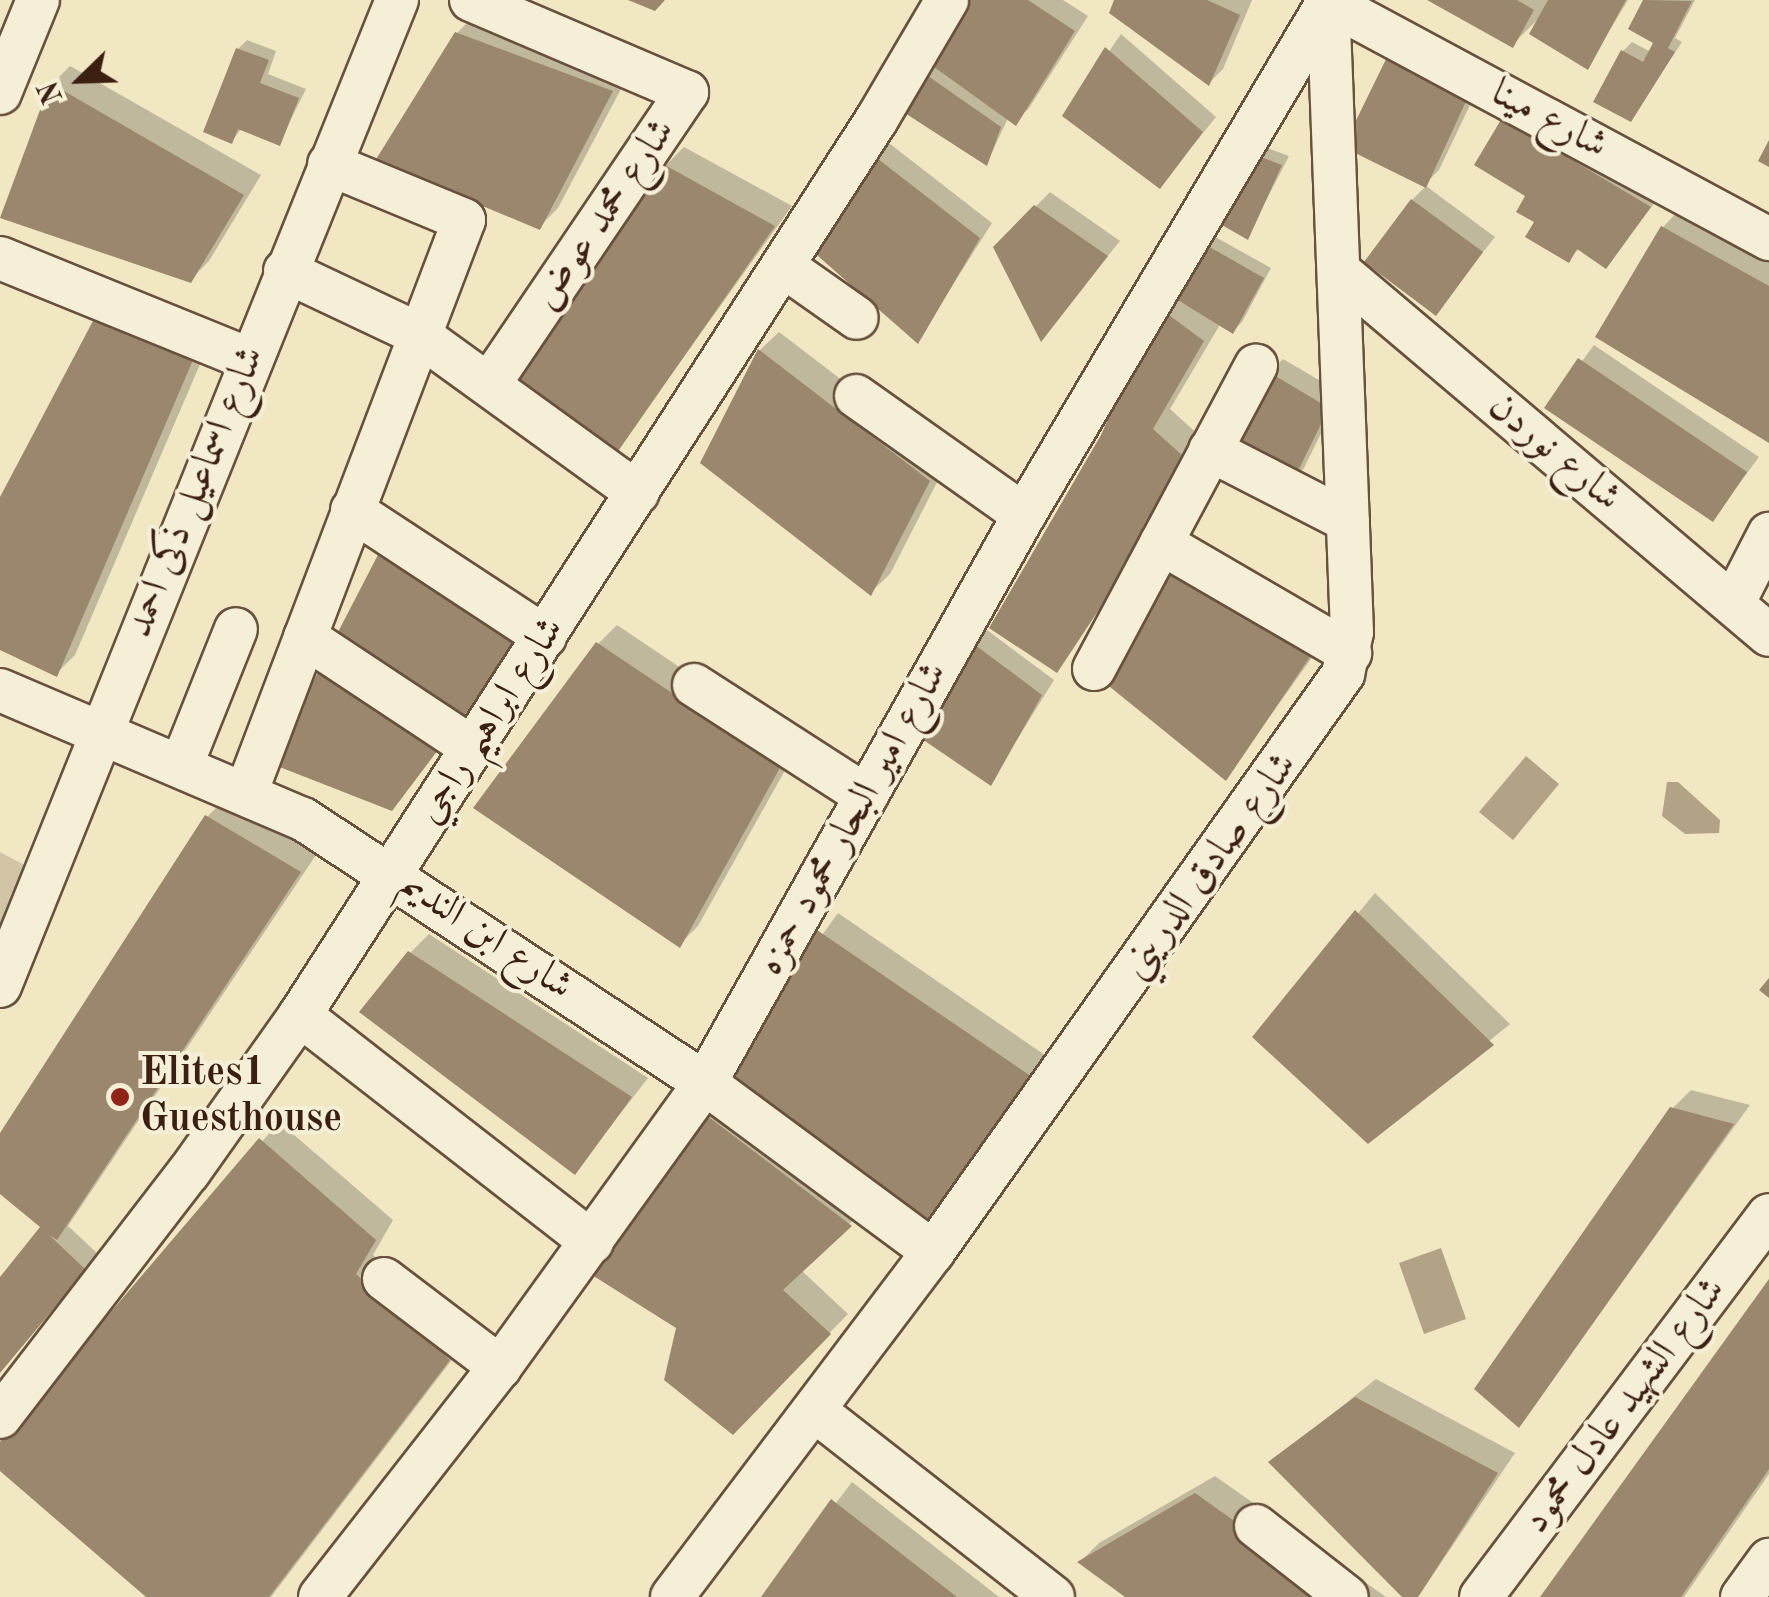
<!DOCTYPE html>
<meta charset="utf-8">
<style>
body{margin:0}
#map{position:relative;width:1769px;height:1597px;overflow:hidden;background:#f1e7c3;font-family:"Old Standard TT",Amiri,serif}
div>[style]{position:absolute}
.green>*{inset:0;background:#d2c5a5}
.water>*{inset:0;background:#b3a386}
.shadow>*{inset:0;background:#0003}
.building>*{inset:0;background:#9a876d}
.roads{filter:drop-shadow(2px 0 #68513d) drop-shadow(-2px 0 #68513d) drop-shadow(0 2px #68513d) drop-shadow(0 -2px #68513d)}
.minor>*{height:42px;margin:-21px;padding:0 21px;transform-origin:21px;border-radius:21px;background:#f6efd8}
.dots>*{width:28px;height:28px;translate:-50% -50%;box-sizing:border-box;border:5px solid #f6efd8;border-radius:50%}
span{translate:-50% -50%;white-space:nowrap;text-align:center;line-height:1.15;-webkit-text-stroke:8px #f6efd8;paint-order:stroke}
.street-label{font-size:40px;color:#3b1f10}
.poi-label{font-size:40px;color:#3b1f10;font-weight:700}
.left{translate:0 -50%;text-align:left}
.north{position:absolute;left:30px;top:30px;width:100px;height:100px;-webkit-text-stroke:8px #f6efd8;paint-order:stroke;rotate:247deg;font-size:28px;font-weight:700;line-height:40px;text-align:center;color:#3b1f10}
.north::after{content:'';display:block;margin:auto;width:35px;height:45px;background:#3b1f10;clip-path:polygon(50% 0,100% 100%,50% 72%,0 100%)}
</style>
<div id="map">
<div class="green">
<div style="clip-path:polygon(0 852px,32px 869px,0 953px)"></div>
</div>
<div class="water">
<div style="clip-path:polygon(1526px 756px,1559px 784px,1513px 840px,1479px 812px)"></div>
<div style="clip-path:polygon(1667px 782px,1678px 782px,1720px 820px,1719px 833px,1685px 834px,1662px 816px)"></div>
<div style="clip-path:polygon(1441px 1248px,1466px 1319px,1424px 1334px,1399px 1263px)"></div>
</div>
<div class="shadow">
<div style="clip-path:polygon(961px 0,1063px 0,1088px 16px,1029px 108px,1015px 122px,1008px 118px,987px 163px,901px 107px)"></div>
<div style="clip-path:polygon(1117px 0,1252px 0,1223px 69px,1209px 83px)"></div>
<div style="clip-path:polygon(1432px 0,1628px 0,1588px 66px,1538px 19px,1512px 45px)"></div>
<div style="clip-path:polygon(1645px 0,1695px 0,1675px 38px,1682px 42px,1631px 119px,1623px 51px,1632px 42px,1651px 52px,1657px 42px,1631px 28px)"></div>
<div style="clip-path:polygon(476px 14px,630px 72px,558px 208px,539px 227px,457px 33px)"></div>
<div style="clip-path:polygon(1121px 34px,1216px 117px,1160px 186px,1065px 116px)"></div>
<div style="clip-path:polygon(247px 40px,276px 51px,268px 74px,306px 89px,279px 143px,242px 128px,232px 141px,238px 49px)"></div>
<div style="clip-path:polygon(70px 66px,261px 175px,209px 261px,190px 280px,1px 216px,52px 84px)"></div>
<div style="clip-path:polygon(1482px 80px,1439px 170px,1425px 184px,1347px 145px)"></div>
<div style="clip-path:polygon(1504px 120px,1663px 192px,1606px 266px,1580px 248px,1568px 260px,1537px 221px)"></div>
<div style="clip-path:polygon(876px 133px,992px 223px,918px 340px,805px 241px)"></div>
<div style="clip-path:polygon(1259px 145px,1289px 156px,1247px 237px)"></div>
<div style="clip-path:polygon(684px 147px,792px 206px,614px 454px,665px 166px)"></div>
<div style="clip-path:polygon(1426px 186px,1495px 237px,1436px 312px,1412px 200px)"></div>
<div style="clip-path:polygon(1050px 192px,1120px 241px,1042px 337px,996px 247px)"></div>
<div style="clip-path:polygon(1681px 208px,1769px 257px,1769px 440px,1663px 227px)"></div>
<div style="clip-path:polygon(1210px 234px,1271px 268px,1242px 322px,1233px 331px,1221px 323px,1170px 409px,1211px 446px,1057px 670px,1103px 436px)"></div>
<div style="clip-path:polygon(779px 332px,948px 461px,890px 574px,871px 592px,703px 462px,760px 350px)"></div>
<div style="clip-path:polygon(213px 334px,75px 655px,56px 674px,0 648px,0 503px)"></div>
<div style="clip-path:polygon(1594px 345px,1759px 457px,1713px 519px,1548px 407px)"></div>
<div style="clip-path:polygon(1283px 359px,1341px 393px,1304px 468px,1290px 482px,1269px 373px)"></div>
<div style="clip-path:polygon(1187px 541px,1333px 628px,1226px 778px)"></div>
<div style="clip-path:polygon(617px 625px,798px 747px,698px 926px,680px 944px,598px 644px)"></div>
<div style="clip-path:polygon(987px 630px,1054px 680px,990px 783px,973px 644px)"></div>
<div style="clip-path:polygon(226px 798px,318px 852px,68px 1226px,98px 1254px,0 1372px,0 1281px,44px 1226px,0 1190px,0 1138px,207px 817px)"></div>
<div style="clip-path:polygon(1375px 893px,1510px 1024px,1368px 1140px,1256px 1036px)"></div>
<div style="clip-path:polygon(838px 913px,1055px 1062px,944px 1208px,727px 1068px)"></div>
<div style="clip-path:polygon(429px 934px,648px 1078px,575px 1172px,410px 953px)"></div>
<div style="clip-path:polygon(1691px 1090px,1750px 1105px,1519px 1425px,1672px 1109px)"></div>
<div style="clip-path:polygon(727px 1098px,868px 1206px,801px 1270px,848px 1314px,733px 1431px,679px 1327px,708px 1117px)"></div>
<div style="clip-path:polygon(279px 1122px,393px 1220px,373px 1255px,467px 1340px,271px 1597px,150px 1597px,0 1468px,0 1446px)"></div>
<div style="clip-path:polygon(1769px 1283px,1769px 1474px,1684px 1597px,1543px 1597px)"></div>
<div style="clip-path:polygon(1376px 1379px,1515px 1453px,1418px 1597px,1405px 1597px,1272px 1462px)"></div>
<div style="clip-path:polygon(1215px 1476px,1386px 1597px,1129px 1597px,1081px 1561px,1099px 1543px)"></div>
<div style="clip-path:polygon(852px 1482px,999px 1597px,764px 1597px)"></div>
</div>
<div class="building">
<div style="clip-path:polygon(628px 0,665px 0,655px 11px)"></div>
<div style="clip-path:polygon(959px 0,1028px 0,1075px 31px,1016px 126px,923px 59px)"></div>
<div style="clip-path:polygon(1114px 0,1207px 0,1240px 15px,1209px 86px,1109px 13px)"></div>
<div style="clip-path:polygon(1427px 0,1517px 0,1534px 10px,1513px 48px)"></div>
<div style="clip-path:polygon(1548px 0,1626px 0,1588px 70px,1529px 34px)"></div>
<div style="clip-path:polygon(1643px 0,1692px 1px,1668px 48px,1675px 52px,1631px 122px,1593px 102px,1621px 50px,1643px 62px,1653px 43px,1628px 29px)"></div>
<div style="clip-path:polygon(455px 32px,613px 91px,540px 230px,375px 161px)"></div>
<div style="clip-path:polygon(1105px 47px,1203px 132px,1160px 189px,1062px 116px)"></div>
<div style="clip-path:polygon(1392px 47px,1469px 95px,1426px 188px,1343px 147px)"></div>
<div style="clip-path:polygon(236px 48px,269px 60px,260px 83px,299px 98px,280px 146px,238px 129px,232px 144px,203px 132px)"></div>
<div style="clip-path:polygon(918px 69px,1001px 127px,987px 166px,897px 108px)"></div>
<div style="clip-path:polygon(50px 83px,244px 195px,191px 283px,0 218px)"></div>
<div style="clip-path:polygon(1502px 118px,1651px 207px,1606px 269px,1577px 249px,1569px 263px,1525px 237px,1534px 222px,1516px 212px,1525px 196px,1474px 165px)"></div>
<div style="clip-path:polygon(1769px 140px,1769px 167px,1758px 161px)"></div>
<div style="clip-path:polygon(860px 145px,980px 238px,918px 344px,802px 242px)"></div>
<div style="clip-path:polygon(1248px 152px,1282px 165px,1248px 240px,1208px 217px)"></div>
<div style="clip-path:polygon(663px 164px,775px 226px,614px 457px,510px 382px)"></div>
<div style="clip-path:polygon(1411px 199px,1483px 252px,1436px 316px,1364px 262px)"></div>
<div style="clip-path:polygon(1034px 205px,1108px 256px,1041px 342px,993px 247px)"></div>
<div style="clip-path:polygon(1661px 226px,1769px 286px,1769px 443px,1595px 337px)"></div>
<div style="clip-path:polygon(1199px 241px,1264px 278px,1233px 334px,1173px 297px)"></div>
<div style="clip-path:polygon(1158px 307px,1204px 341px,1153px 429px,1194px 466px,1057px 673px,989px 628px,1101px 435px)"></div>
<div style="clip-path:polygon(94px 319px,196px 353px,57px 677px,0 650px,0 497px)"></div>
<div style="clip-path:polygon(758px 349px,930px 481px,871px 596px,700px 463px)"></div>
<div style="clip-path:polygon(1578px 358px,1747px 472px,1713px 522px,1544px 408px)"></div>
<div style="clip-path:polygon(1267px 371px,1329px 408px,1291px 485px,1220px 447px)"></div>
<div style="clip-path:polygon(381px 549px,525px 636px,464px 716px,337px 634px)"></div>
<div style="clip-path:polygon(1166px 558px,1316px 648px,1226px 781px,1099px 678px)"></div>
<div style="clip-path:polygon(596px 642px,781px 766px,680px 948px,473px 808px)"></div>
<div style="clip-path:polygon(971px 642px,1042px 695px,991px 786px,919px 737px)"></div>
<div style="clip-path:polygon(321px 666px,441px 746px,392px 811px,272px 764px)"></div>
<div style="clip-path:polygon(205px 815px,301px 872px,57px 1240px,48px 1234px,86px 1270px,0 1373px,0 1277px,40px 1227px,0 1194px,0 1133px)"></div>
<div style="clip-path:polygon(1355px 910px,1494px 1045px,1368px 1144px,1252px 1037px)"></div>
<div style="clip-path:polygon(817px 930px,1038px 1081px,925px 1230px,723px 1069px)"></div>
<div style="clip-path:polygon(408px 951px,632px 1097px,575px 1175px,359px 1012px)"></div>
<div style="clip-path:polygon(1769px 978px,1769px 998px,1759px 990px)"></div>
<div style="clip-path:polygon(1670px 1107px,1734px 1124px,1519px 1428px,1474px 1389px)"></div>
<div style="clip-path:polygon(706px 1115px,852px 1226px,783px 1290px,831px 1334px,733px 1435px,664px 1380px,676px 1328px,592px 1275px)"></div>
<div style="clip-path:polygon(259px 1138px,376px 1240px,356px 1274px,450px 1360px,269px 1597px,146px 1597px,0 1471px,0 1442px)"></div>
<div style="clip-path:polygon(1769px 1279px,1769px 1469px,1681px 1597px,1540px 1597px)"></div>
<div style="clip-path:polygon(1355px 1397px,1498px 1473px,1418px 1597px,1402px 1597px,1268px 1462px)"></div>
<div style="clip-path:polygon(1195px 1493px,1341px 1597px,1125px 1597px,1077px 1562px)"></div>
<div style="clip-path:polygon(831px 1499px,957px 1597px,761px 1597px)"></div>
</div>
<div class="roads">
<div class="minor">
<div style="left:471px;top:0;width:235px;rotate:23.1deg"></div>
<div style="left:687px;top:92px;width:351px;rotate:124.1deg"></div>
<div style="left:1328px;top:2px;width:501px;rotate:28.25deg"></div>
<div style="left:0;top:93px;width:100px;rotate:-67.8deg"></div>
<div style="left:0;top:258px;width:269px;rotate:22.1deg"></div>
<div style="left:783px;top:266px;width:90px;rotate:35.1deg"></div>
<div style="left:285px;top:271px;width:147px;rotate:25.3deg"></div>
<div style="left:418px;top:334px;width:271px;rotate:35.9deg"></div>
<div style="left:1339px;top:271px;width:563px;rotate:40.25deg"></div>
<div style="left:856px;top:396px;width:206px;rotate:35.3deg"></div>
<div style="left:1210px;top:450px;width:155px;rotate:27.2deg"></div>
<div style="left:352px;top:510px;width:231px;rotate:33.3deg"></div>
<div style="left:1161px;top:543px;width:219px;rotate:30.2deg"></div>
<div style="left:1733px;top:604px;width:79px;rotate:-62.8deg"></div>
<div style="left:305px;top:637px;width:201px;rotate:33.5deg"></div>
<div style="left:1094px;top:669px;width:344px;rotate:-61.9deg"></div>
<div style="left:694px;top:685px;width:205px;rotate:32.8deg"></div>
<div style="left:0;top:690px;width:329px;rotate:23.1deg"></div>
<div style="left:303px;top:819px;width:481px;rotate:33.3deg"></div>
<div style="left:705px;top:1083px;width:284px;rotate:36.5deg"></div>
<div style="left:182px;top:764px;width:145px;rotate:-68.2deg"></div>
<div style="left:246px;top:793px;width:613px;rotate:-69.17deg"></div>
<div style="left:464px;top:220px;width:146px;rotate:-157.5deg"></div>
<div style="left:0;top:986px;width:1063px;rotate:-68.07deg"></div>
<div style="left:300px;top:1015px;width:370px;rotate:37.9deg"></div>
<div style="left:384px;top:1279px;width:146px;rotate:37.2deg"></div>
<div style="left:815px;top:1411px;width:302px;rotate:38deg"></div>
<div style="left:0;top:1417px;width:309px;rotate:-52.4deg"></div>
<div style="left:189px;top:1172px;width:192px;rotate:-54.7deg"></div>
<div style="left:300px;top:1015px;width:1066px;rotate:-57.22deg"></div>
<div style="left:877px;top:119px;width:138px;rotate:-59.5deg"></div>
<div style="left:1256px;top:1526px;width:115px;rotate:38deg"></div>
<div style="left:320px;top:1597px;width:292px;rotate:-52deg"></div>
<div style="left:500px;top:1367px;width:350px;rotate:-54.2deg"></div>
<div style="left:705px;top:1083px;width:651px;rotate:-60.68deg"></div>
<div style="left:1024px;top:515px;width:596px;rotate:-59.35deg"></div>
<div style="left:672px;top:1597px;width:433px;rotate:-52.9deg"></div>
<div style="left:933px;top:1252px;width:709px;rotate:-54.65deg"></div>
<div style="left:1343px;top:674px;width:43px;rotate:-77.9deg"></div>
<div style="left:1352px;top:632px;width:632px;rotate:-92.17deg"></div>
<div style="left:1481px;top:1597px;width:478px;rotate:-53deg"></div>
<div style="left:1742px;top:1597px;width:46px;rotate:-53.9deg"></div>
</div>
</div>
<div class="dots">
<div style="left:120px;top:1097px;background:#8f2418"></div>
</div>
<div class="street-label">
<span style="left:1549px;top:120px;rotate:28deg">شارع مينا</span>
<span style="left:605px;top:215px;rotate:-56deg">شارع محمد عوض</span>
<span style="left:1554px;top:453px;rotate:40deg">شارع نوردن</span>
<span style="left:196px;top:492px;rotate:-68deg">شارع اسماعيل ذكى احمد</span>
<span style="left:491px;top:721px;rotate:-57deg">شارع ابراهيم راجي</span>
<span style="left:853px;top:819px;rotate:-61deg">شارع امير البحار محمود حمزه</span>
<span style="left:1210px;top:866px;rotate:-54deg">شارع صادق الدريني</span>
<span style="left:486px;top:936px;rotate:34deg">شارع ابن النديم</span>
<span style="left:1625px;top:1406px;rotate:-53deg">شارع الشهيد عادل محمود</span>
</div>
<div class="poi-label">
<span class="left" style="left:140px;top:1097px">Elites1<br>Guesthouse</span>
</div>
<div class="north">N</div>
</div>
